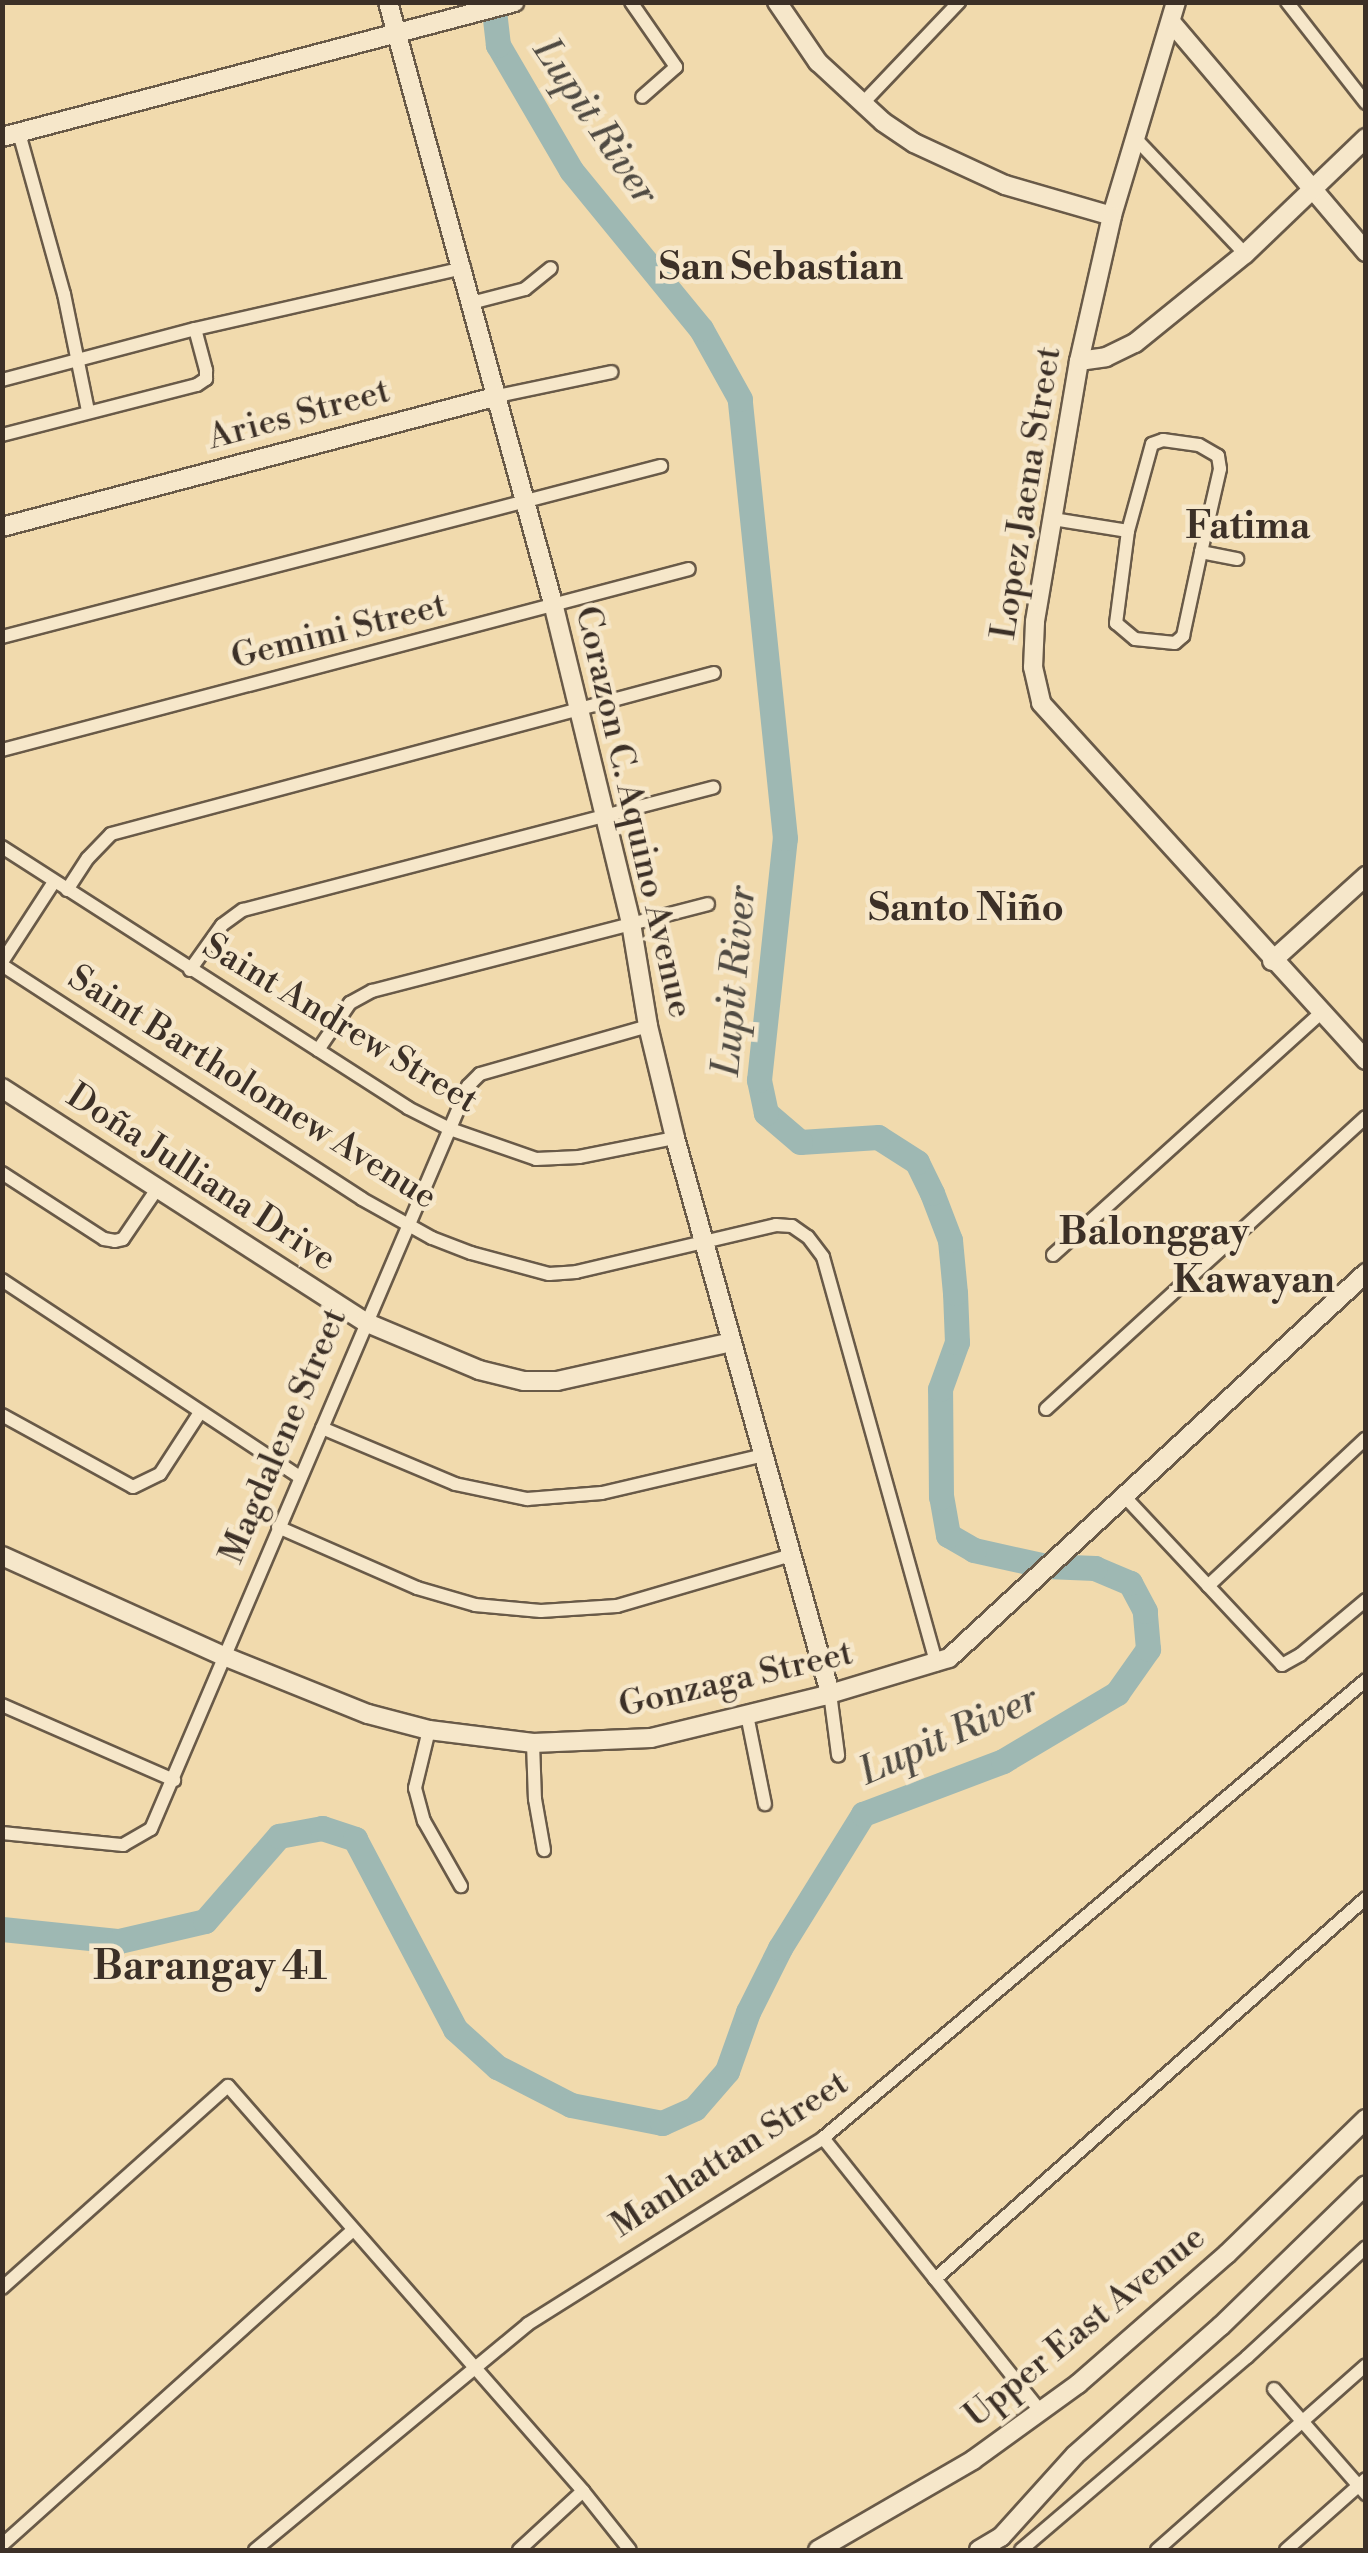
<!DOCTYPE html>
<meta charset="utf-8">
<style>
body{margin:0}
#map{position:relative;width:1368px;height:2553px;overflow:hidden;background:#f1daad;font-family:"Libre Bodoni",serif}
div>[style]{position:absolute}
.river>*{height:25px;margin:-12.5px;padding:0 12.5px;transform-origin:12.5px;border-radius:12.5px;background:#9eb8b3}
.roads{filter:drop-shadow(2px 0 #695a48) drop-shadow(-2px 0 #695a48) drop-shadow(0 2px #695a48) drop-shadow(0 -2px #695a48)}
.street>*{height:12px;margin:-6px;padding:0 6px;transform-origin:6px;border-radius:6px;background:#f6e7ca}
.secondary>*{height:18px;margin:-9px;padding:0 9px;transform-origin:9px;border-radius:9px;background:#f6e7ca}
span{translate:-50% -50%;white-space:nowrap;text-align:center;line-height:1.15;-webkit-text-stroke:9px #f6e7ca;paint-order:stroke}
.street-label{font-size:35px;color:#3c3027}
.water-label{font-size:38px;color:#504b43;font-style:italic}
.neighbourhood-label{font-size:38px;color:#3c3027;font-weight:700}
.quarter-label{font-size:40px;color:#3c3027;font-weight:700}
.frame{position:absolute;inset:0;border:5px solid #3c3027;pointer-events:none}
</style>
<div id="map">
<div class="river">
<div style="left:2px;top:1929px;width:118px;rotate:5.9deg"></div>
<div style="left:119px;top:1941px;width:88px;rotate:-13.1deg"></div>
<div style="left:205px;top:1921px;width:113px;rotate:-49deg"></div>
<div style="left:279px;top:1836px;width:44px;rotate:-10.5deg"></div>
<div style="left:322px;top:1828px;width:35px;rotate:18deg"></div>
<div style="left:355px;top:1839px;width:215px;rotate:62.2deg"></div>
<div style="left:455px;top:2029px;width:57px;rotate:42.1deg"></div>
<div style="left:497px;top:2067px;width:83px;rotate:27.2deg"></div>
<div style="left:571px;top:2105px;width:93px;rotate:11.2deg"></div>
<div style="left:662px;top:2123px;width:36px;rotate:-24deg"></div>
<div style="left:695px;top:2108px;width:49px;rotate:-49.1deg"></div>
<div style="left:727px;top:2071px;width:63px;rotate:-70.4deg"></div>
<div style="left:748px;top:2012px;width:72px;rotate:-63.4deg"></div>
<div style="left:780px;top:1948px;width:158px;rotate:-58.2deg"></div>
<div style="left:863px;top:1814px;width:150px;rotate:-20.7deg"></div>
<div style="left:1003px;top:1761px;width:133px;rotate:-30.8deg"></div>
<div style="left:1117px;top:1693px;width:54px;rotate:-54.8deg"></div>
<div style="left:1148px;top:1649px;width:38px;rotate:-95deg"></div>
<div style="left:1145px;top:1611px;width:32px;rotate:-118deg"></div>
<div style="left:1130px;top:1583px;width:38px;rotate:-157deg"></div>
<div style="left:1095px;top:1568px;width:49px;rotate:-177.7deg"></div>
<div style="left:1046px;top:1566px;width:74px;rotate:-167.5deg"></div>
<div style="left:974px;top:1550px;width:30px;rotate:-150deg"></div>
<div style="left:948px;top:1535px;width:39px;rotate:-100deg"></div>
<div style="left:941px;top:1497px;width:108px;rotate:-90.5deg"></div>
<div style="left:940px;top:1389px;width:50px;rotate:-70.1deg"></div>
<div style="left:957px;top:1342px;width:49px;rotate:-92.3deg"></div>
<div style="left:955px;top:1293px;width:53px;rotate:-95.4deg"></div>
<div style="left:950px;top:1240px;width:50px;rotate:-111deg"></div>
<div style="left:932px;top:1193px;width:34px;rotate:-116deg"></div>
<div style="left:917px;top:1162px;width:46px;rotate:-147.3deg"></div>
<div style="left:878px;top:1137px;width:78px;rotate:176.3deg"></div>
<div style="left:800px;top:1142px;width:45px;rotate:-139.5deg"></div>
<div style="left:766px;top:1113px;width:34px;rotate:-102deg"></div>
<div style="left:759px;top:1080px;width:243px;rotate:-83.9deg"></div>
<div style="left:785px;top:838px;width:441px;rotate:-95.9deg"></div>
<div style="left:740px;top:399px;width:80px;rotate:-119.1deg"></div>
<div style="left:701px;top:329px;width:205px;rotate:-129.3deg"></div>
<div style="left:571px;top:170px;width:145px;rotate:-120.3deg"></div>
<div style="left:498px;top:45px;width:43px;rotate:-96.6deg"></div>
</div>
<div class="roads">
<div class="street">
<div style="left:631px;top:2px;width:79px;rotate:55.3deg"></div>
<div style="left:676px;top:67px;width:45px;rotate:138.6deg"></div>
<div style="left:1287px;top:2px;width:128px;rotate:52deg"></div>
<div style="left:862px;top:104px;width:141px;rotate:-46.4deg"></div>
<div style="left:19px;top:133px;width:167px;rotate:74.4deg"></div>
<div style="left:64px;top:294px;width:119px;rotate:78.4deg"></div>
<div style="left:1136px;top:139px;width:158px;rotate:46.5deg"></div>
<div style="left:471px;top:303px;width:56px;rotate:-14.5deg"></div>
<div style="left:525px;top:289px;width:33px;rotate:-39deg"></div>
<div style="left:2px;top:380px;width:200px;rotate:-14.8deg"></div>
<div style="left:195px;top:329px;width:276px;rotate:-12.8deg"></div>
<div style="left:498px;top:396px;width:116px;rotate:-11.9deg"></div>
<div style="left:2px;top:435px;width:201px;rotate:-14.4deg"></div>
<div style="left:197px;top:385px;width:11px;rotate:-34deg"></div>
<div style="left:206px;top:379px;width:9px;rotate:-90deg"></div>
<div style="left:206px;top:370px;width:42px;rotate:-105deg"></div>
<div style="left:1053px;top:519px;width:76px;rotate:9.1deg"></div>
<div style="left:1128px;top:531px;width:90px;rotate:-74.6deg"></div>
<div style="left:1152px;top:444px;width:12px;rotate:-20deg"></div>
<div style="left:1163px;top:440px;width:36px;rotate:8deg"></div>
<div style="left:1199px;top:445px;width:22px;rotate:30deg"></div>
<div style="left:1218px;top:456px;width:13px;rotate:81deg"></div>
<div style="left:1220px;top:469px;width:85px;rotate:102.9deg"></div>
<div style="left:1201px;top:552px;width:37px;rotate:11deg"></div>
<div style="left:1128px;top:531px;width:93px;rotate:97.4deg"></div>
<div style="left:1116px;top:623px;width:25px;rotate:40deg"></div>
<div style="left:1135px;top:639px;width:40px;rotate:5.7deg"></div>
<div style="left:1175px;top:643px;width:11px;rotate:-41deg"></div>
<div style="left:1183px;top:636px;width:86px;rotate:-77.9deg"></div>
<div style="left:2px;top:637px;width:681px;rotate:-14.55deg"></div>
<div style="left:2px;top:750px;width:710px;rotate:-14.76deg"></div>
<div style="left:2px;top:847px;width:483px;rotate:32.7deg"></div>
<div style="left:408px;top:1108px;width:47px;rotate:26.6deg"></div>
<div style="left:450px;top:1129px;width:91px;rotate:19.2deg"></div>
<div style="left:536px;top:1159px;width:43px;rotate:-2.7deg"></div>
<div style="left:579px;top:1157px;width:98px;rotate:-11.2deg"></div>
<div style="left:67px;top:890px;width:38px;rotate:-57deg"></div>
<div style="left:88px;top:858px;width:33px;rotate:-46deg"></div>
<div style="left:111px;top:834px;width:624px;rotate:-14.95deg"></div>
<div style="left:2px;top:962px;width:95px;rotate:-57deg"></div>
<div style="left:2px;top:965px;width:429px;rotate:33deg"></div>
<div style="left:362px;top:1199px;width:80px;rotate:29.1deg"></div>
<div style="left:432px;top:1238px;width:42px;rotate:21deg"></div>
<div style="left:471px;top:1253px;width:81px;rotate:15.1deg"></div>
<div style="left:549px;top:1274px;width:27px;rotate:-4deg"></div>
<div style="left:576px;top:1272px;width:205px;rotate:-13.2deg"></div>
<div style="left:776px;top:1225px;width:16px;rotate:4deg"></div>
<div style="left:792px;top:1226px;width:19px;rotate:35deg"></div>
<div style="left:808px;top:1237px;width:25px;rotate:53deg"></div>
<div style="left:823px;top:1257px;width:423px;rotate:74.4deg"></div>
<div style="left:190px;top:970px;width:55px;rotate:-54.6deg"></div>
<div style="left:222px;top:925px;width:26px;rotate:-36deg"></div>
<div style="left:243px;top:910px;width:486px;rotate:-14.6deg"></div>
<div style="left:318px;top:1050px;width:57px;rotate:-55.8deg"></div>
<div style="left:350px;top:1003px;width:25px;rotate:-29deg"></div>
<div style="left:372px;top:991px;width:347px;rotate:-14.5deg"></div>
<div style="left:2px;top:1173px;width:121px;rotate:32.9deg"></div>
<div style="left:104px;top:1239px;width:11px;rotate:10deg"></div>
<div style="left:115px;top:1241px;width:8px;rotate:-14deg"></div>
<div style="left:123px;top:1239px;width:60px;rotate:-55.8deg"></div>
<div style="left:1053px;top:1255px;width:361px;rotate:-42.1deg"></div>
<div style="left:2px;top:1280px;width:357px;rotate:33.5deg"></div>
<div style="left:1046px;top:1409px;width:433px;rotate:-42.4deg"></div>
<div style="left:2px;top:1415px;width:149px;rotate:28.8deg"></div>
<div style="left:133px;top:1487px;width:30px;rotate:-26deg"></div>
<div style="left:160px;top:1474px;width:72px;rotate:-57deg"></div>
<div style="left:322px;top:1428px;width:144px;rotate:22.8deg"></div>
<div style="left:455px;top:1484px;width:74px;rotate:11.8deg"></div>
<div style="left:527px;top:1499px;width:75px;rotate:-4.6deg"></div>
<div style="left:602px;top:1493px;width:166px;rotate:-13.2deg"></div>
<div style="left:1125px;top:1497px;width:230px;rotate:46.9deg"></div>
<div style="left:1282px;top:1665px;width:21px;rotate:-29deg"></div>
<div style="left:1300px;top:1655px;width:86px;rotate:-39.8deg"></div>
<div style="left:278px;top:1527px;width:152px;rotate:23.7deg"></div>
<div style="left:417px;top:1588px;width:60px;rotate:16.3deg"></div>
<div style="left:475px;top:1605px;width:66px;rotate:5.2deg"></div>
<div style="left:541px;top:1611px;width:76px;rotate:-3.8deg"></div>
<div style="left:617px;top:1606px;width:181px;rotate:-16.3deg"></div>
<div style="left:1208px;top:1586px;width:216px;rotate:-43.1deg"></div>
<div style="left:830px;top:1693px;width:63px;rotate:82.6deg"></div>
<div style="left:2px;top:1705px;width:188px;rotate:23.6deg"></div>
<div style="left:747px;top:1715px;width:91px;rotate:78.6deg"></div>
<div style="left:429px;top:1730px;width:60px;rotate:103.6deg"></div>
<div style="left:415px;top:1788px;width:34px;rotate:75deg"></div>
<div style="left:424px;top:1821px;width:75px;rotate:60.4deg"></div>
<div style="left:533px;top:1743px;width:56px;rotate:88deg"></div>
<div style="left:535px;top:1799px;width:52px;rotate:80deg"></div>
<div style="left:2px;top:1833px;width:122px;rotate:5.7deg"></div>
<div style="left:123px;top:1845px;width:32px;rotate:-30deg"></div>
<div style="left:151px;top:1829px;width:808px;rotate:-66.89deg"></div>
<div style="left:468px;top:1086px;width:17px;rotate:-45deg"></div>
<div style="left:480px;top:1074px;width:175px;rotate:-15.9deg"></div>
<div style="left:823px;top:2138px;width:350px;rotate:51.5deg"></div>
<div style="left:935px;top:2279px;width:575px;rotate:-41.48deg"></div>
<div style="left:2px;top:2288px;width:303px;rotate:-41.8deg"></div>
<div style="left:228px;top:2086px;width:539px;rotate:48.76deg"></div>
<div style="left:583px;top:2491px;width:75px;rotate:51.5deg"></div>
<div style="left:1274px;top:2389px;width:140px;rotate:48.8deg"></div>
<div style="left:2px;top:2545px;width:472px;rotate:-41.9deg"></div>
<div style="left:255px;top:2550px;width:354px;rotate:-39.6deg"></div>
<div style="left:528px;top:2324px;width:349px;rotate:-32.2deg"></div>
<div style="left:823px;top:2138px;width:710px;rotate:-40.15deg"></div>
<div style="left:519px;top:2550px;width:87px;rotate:-42.7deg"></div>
<div style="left:1021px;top:2550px;width:297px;rotate:-40.5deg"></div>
<div style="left:1247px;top:2357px;width:162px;rotate:-42.7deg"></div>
<div style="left:1157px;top:2550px;width:279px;rotate:-41.5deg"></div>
<div style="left:1286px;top:2550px;width:107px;rotate:-41.6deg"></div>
</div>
<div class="secondary">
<div style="left:388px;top:2px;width:627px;rotate:74.66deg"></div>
<div style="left:554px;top:607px;width:325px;rotate:76.3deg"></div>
<div style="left:631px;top:923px;width:104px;rotate:80.6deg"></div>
<div style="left:648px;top:1026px;width:115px;rotate:76.4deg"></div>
<div style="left:675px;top:1138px;width:576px;rotate:74.4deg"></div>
<div style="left:777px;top:2px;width:73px;rotate:55.7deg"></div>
<div style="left:818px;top:62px;width:88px;rotate:42.7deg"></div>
<div style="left:883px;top:122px;width:37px;rotate:34deg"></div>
<div style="left:914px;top:143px;width:100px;rotate:24.8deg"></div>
<div style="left:1005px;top:185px;width:111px;rotate:16.2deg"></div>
<div style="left:1176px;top:2px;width:223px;rotate:106.7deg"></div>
<div style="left:1112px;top:216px;width:149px;rotate:102.8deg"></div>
<div style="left:1079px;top:361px;width:265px;rotate:99.6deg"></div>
<div style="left:1035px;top:622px;width:45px;rotate:92.5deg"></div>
<div style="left:1033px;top:667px;width:37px;rotate:77deg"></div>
<div style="left:1041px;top:703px;width:483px;rotate:47.7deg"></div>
<div style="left:1171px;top:22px;width:302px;rotate:49.7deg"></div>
<div style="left:2px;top:137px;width:530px;rotate:-14.74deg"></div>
<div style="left:1079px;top:361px;width:27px;rotate:-8deg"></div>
<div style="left:1106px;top:357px;width:32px;rotate:-26deg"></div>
<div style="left:1135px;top:343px;width:141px;rotate:-39deg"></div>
<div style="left:1245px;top:254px;width:168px;rotate:-43.8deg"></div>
<div style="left:2px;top:527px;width:513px;rotate:-14.79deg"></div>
<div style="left:1272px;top:961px;width:127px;rotate:-42.1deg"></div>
<div style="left:2px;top:1088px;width:432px;rotate:32.8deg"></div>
<div style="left:365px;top:1322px;width:124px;rotate:22.8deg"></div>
<div style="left:479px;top:1370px;width:46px;rotate:13.7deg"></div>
<div style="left:524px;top:1381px;width:33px"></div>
<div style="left:557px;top:1381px;width:178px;rotate:-12.6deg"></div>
<div style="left:2px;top:1556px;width:246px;rotate:24.3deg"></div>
<div style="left:226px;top:1657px;width:153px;rotate:21.9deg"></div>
<div style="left:368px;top:1714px;width:63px;rotate:14.7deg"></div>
<div style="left:429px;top:1730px;width:105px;rotate:7.1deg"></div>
<div style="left:533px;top:1743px;width:118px;rotate:-2.4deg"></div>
<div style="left:651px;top:1738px;width:177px;rotate:-13.7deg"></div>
<div style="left:823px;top:1696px;width:132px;rotate:-16.8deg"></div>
<div style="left:949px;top:1658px;width:568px;rotate:-42.72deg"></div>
<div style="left:818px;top:2550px;width:179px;rotate:-30.1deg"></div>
<div style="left:973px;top:2460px;width:130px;rotate:-35.9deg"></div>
<div style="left:1078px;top:2384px;width:198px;rotate:-41.1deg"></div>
<div style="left:1227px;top:2254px;width:194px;rotate:-44.2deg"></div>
<div style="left:979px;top:2550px;width:26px;rotate:-31deg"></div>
<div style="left:1001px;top:2537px;width:110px;rotate:-47.9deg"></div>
<div style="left:1075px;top:2455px;width:195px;rotate:-41.5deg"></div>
<div style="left:1221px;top:2326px;width:202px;rotate:-44.2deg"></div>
</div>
</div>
<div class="street-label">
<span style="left:299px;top:415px;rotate:-15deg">Aries Street</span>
<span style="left:1027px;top:493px;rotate:-81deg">Lopez Jaena Street</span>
<span style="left:339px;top:632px;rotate:-14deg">Gemini Street</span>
<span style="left:633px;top:812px;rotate:77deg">Corazon C. Aquino Avenue</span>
<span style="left:340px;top:1024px;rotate:31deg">Saint Andrew Street</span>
<span style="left:252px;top:1088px;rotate:32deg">Saint Bartholomew Avenue</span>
<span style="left:201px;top:1178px;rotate:33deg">Doña Julliana Drive</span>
<span style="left:284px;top:1436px;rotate:-67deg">Magdalene Street</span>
<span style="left:736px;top:1680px;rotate:-13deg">Gonzaga Street</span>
<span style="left:730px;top:2155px;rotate:-33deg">Manhattan Street</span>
<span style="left:1085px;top:2327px;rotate:-39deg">Upper East Avenue</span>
</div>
<div class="water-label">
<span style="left:595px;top:122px;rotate:56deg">Lupit River</span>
<span style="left:735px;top:981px;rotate:-85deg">Lupit River</span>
<span style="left:949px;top:1736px;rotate:-24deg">Lupit River</span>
</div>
<div class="neighbourhood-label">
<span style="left:781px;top:268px">San Sebastian</span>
<span style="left:1248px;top:527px">Fatima</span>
<span style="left:966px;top:909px">Santo Niño</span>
<span style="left:1154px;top:1233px">Balonggay</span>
<span style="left:1254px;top:1281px">Kawayan</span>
</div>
<div class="quarter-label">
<span style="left:210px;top:1967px">Barangay 41</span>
</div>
<div class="frame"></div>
</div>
